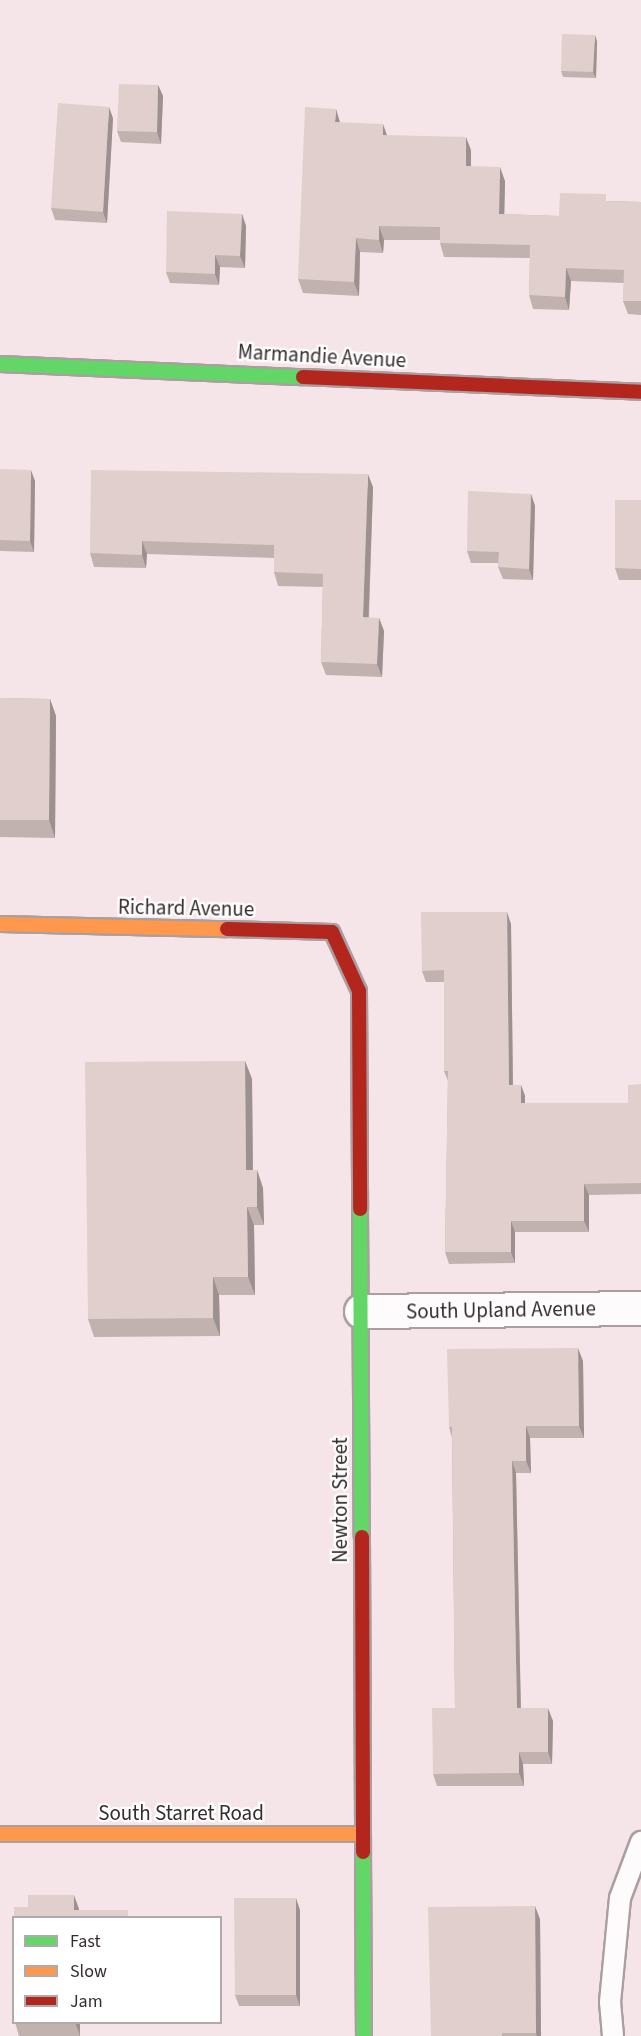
<!DOCTYPE html>
<style>
body{margin:0}
#map{position:relative;width:641px;height:2036px;overflow:hidden;background:#f5e5e8;font-family:"Source Sans 3",sans-serif}
div>[style]{position:absolute}
.roads{filter:drop-shadow(2px 0 #aa9fa0) drop-shadow(-2px 0 #aa9fa0) drop-shadow(0 2px #aa9fa0) drop-shadow(0 -2px #aa9fa0)}
.lane>*{height:20px;margin:-10px;padding:0 10px;transform-origin:10px;border-radius:10px;background:#fefbfc}
.street>*{height:33px;margin:-16.5px;padding:0 16.5px;transform-origin:16.5px;border-radius:16.5px;background:#fefbfc}
.fast>*{height:14px;margin:-7px;padding:0 7px;transform-origin:7px;border-radius:7px;background:#63d668}
.slow>*{height:14px;margin:-7px;padding:0 7px;transform-origin:7px;border-radius:7px;background:#ff974d}
.jam>*{height:14px;margin:-7px;padding:0 7px;transform-origin:7px;border-radius:7px;background:#b3261e}
.wall>*{inset:0;background:#c1b2b0}
.shaded-wall>*{inset:0;background:#9d9190}
.building>*{inset:0;background:#e0cfcd}
span{translate:-50% -50%;white-space:nowrap;text-align:center;line-height:1.15;-webkit-text-stroke:4.5px #fff;paint-order:stroke}
.street-label{font-size:21px;color:#362b2d}
.legend{position:absolute;left:12px;top:1916px;width:210px;height:108px;box-sizing:border-box;background:#fff;border:2px solid #afaaab;margin:0;padding:8px 10px;list-style:none;font-size:18px;color:#362b2d}
.legend li{display:flex;align-items:center;gap:12px;height:30px}
.legend b{width:30px;border:2px solid #afaaab}
</style>
<div id="map">
<div class="roads">
<div class="lane">
<div style="left:613px;top:2036px;width:34px;rotate:-95deg"></div>
<div style="left:610px;top:2002px;width:104px;rotate:-84.5deg"></div>
<div style="left:620px;top:1898px;width:60px;rotate:-69.4deg"></div>
</div>
<div class="street">
<div style="left:361px;top:1311px;width:280px;rotate:-0.6deg"></div>
</div>
<div class="fast">
<div style="left:0;top:364px;width:303px;rotate:2.5deg"></div>
<div style="left:360px;top:1209px;width:328px;rotate:89.7deg"></div>
<div style="left:363px;top:1852px;width:184px;rotate:89.7deg"></div>
</div>
<div class="slow">
<div style="left:0;top:924px;width:227px;rotate:1.3deg"></div>
<div style="left:0;top:1834px;width:362px"></div>
</div>
<div class="jam">
<div style="left:303px;top:377px;width:338px;rotate:2.5deg"></div>
<div style="left:227px;top:929px;width:105px;rotate:1.6deg"></div>
<div style="left:332px;top:932px;width:65px;rotate:65.4deg"></div>
<div style="left:359px;top:991px;width:218px;rotate:89.7deg"></div>
<div style="left:362px;top:1537px;width:315px;rotate:89.8deg"></div>
</div>
</div>
<div class="wall">
<div style="clip-path:polygon(597px 41px,596px 78px,563px 77px,561px 71px)"></div>
<div style="clip-path:polygon(158px 85px,163px 96px,161px 144px,121px 142px,117px 131px)"></div>
<div style="clip-path:polygon(113px 118px,107px 223px,55px 220px,51px 208px)"></div>
<div style="clip-path:polygon(387px 135px,471px 150px,471px 167px,505px 181px,504px 214px,559px 216px,609px 201px,641px 202px,641px 315px,628px 314px,623px 301px,624px 283px,571px 281px,569px 310px,533px 309px,529px 295px,530px 258px,444px 257px,440px 243px,440px 240px,384px 240px,383px 253px,360px 252px,359px 296px,303px 293px,298px 279px)"></div>
<div style="clip-path:polygon(242px 214px,246px 226px,245px 268px,220px 267px,219px 285px,170px 283px,166px 272px)"></div>
<div style="clip-path:polygon(0 469px,35px 481px,34px 552px,0 551px)"></div>
<div style="clip-path:polygon(373px 487px,369px 618px,379px 618px,384px 631px,382px 677px,326px 675px,321px 662px,323px 587px,278px 586px,274px 572px,274px 558px,147px 554px,146px 568px,94px 567px,90px 553px)"></div>
<div style="clip-path:polygon(531px 494px,535px 506px,533px 580px,503px 579px,498px 567px,498px 563px,471px 563px,467px 551px)"></div>
<div style="clip-path:polygon(641px 500px,641px 580px,619px 580px,615px 568px)"></div>
<div style="clip-path:polygon(0 698px,50px 699px,56px 716px,55px 838px,0 837px)"></div>
<div style="clip-path:polygon(511px 924px,513px 1085px,521px 1085px,525px 1096px,525px 1103px,628px 1103px,641px 1084px,641px 1194px,589px 1195px,589px 1232px,515px 1232px,515px 1263px,449px 1264px,445px 1252px,448px 1081px,444px 1071px,444px 982px,426px 982px,422px 971px)"></div>
<div style="clip-path:polygon(245px 1061px,252px 1079px,253px 1170px,257px 1170px,263px 1188px,264px 1225px,254px 1225px,255px 1295px,219px 1295px,220px 1336px,94px 1337px,88px 1319px)"></div>
<div style="clip-path:polygon(583px 1361px,584px 1438px,530px 1438px,531px 1473px,516px 1473px,521px 1708px,553px 1721px,552px 1764px,523px 1764px,524px 1786px,437px 1786px,433px 1774px,455px 1708px,452px 1438px,449px 1427px)"></div>
<div style="clip-path:polygon(300px 1910px,300px 2006px,239px 2006px,235px 1995px)"></div>
<div style="clip-path:polygon(540px 1919px,541px 2036px,431px 2036px)"></div>
<div style="clip-path:polygon(15px 2022px,80px 2022px,80px 2036px,19px 2036px)"></div>
</div>
<div class="shaded-wall">
<div style="clip-path:polygon(595px 35px,597px 41px,596px 78px,593px 72px)"></div>
<div style="clip-path:polygon(158px 85px,163px 96px,161px 144px,157px 132px)"></div>
<div style="clip-path:polygon(109px 107px,113px 118px,107px 223px,103px 212px)"></div>
<div style="clip-path:polygon(336px 109px,340px 122px,335px 122px)"></div>
<div style="clip-path:polygon(383px 124px,388px 138px,383px 135px)"></div>
<div style="clip-path:polygon(466px 137px,471px 150px,471px 180px,466px 166px)"></div>
<div style="clip-path:polygon(500px 167px,505px 181px,504px 228px,499px 214px)"></div>
<div style="clip-path:polygon(242px 214px,246px 226px,245px 268px,240px 256px)"></div>
<div style="clip-path:polygon(379px 226px,384px 240px,383px 253px,379px 240px)"></div>
<div style="clip-path:polygon(356px 238px,360px 252px,359px 296px,354px 282px)"></div>
<div style="clip-path:polygon(215px 255px,220px 267px,219px 285px,215px 274px)"></div>
<div style="clip-path:polygon(566px 268px,571px 281px,569px 310px,565px 297px)"></div>
<div style="clip-path:polygon(31px 470px,35px 481px,34px 552px,30px 541px)"></div>
<div style="clip-path:polygon(368px 474px,373px 487px,368px 631px,363px 617px)"></div>
<div style="clip-path:polygon(531px 494px,535px 506px,533px 580px,529px 569px)"></div>
<div style="clip-path:polygon(142px 541px,147px 554px,146px 568px,142px 555px)"></div>
<div style="clip-path:polygon(379px 618px,384px 631px,382px 677px,377px 664px)"></div>
<div style="clip-path:polygon(50px 699px,56px 716px,55px 838px,49px 820px)"></div>
<div style="clip-path:polygon(507px 912px,511px 924px,513px 1096px,509px 1085px)"></div>
<div style="clip-path:polygon(245px 1061px,252px 1079px,253px 1188px,246px 1170px)"></div>
<div style="clip-path:polygon(521px 1085px,525px 1096px,525px 1115px,521px 1103px)"></div>
<div style="clip-path:polygon(257px 1170px,263px 1188px,264px 1225px,257px 1207px)"></div>
<div style="clip-path:polygon(584px 1184px,589px 1195px,589px 1232px,584px 1221px)"></div>
<div style="clip-path:polygon(247px 1207px,254px 1225px,255px 1295px,248px 1277px)"></div>
<div style="clip-path:polygon(511px 1221px,515px 1232px,515px 1263px,511px 1252px)"></div>
<div style="clip-path:polygon(213px 1277px,219px 1295px,220px 1336px,213px 1318px)"></div>
<div style="clip-path:polygon(578px 1348px,583px 1361px,584px 1438px,579px 1426px)"></div>
<div style="clip-path:polygon(526px 1426px,530px 1438px,531px 1473px,526px 1461px)"></div>
<div style="clip-path:polygon(512px 1461px,516px 1473px,521px 1721px,517px 1708px)"></div>
<div style="clip-path:polygon(548px 1708px,553px 1721px,552px 1764px,548px 1752px)"></div>
<div style="clip-path:polygon(519px 1752px,523px 1764px,524px 1786px,519px 1773px)"></div>
<div style="clip-path:polygon(74px 1895px,79px 1909px,79px 1917px,74px 1910px)"></div>
<div style="clip-path:polygon(296px 1898px,300px 1910px,300px 2006px,296px 1995px)"></div>
<div style="clip-path:polygon(535px 1906px,540px 1919px,541px 2036px,537px 2036px,536px 2033px)"></div>
<div style="clip-path:polygon(75px 2022px,80px 2022px,80px 2036px)"></div>
</div>
<div class="building">
<div style="clip-path:polygon(562px 34px,595px 35px,593px 72px,561px 71px)"></div>
<div style="clip-path:polygon(119px 84px,158px 85px,157px 132px,117px 131px)"></div>
<div style="clip-path:polygon(58px 103px,109px 107px,103px 212px,51px 208px)"></div>
<div style="clip-path:polygon(305px 107px,336px 109px,335px 122px,383px 124px,383px 135px,466px 137px,466px 166px,500px 167px,499px 214px,559px 216px,560px 193px,606px 194px,606px 201px,641px 202px,641px 301px,623px 301px,624px 270px,566px 268px,565px 297px,529px 295px,530px 245px,440px 243px,440px 227px,379px 226px,379px 240px,356px 238px,354px 282px,298px 279px)"></div>
<div style="clip-path:polygon(167px 211px,242px 214px,240px 256px,215px 255px,215px 274px,166px 272px)"></div>
<div style="clip-path:polygon(0 469px,31px 470px,30px 541px,0 540px)"></div>
<div style="clip-path:polygon(91px 470px,368px 474px,363px 617px,379px 618px,377px 664px,321px 662px,323px 574px,274px 572px,274px 545px,142px 541px,142px 555px,90px 553px)"></div>
<div style="clip-path:polygon(468px 491px,531px 494px,529px 569px,498px 567px,499px 552px,467px 551px)"></div>
<div style="clip-path:polygon(615px 500px,641px 500px,641px 569px,615px 568px)"></div>
<div style="clip-path:polygon(0 698px,50px 699px,49px 820px,0 820px)"></div>
<div style="clip-path:polygon(421px 912px,507px 912px,509px 1085px,521px 1085px,521px 1103px,628px 1103px,628px 1085px,641px 1084px,641px 1183px,584px 1184px,584px 1221px,511px 1221px,511px 1252px,445px 1252px,448px 1071px,444px 1071px,444px 970px,422px 971px)"></div>
<div style="clip-path:polygon(245px 1061px,246px 1170px,257px 1170px,257px 1207px,247px 1207px,248px 1277px,213px 1277px,213px 1318px,88px 1319px,85px 1062px)"></div>
<div style="clip-path:polygon(578px 1348px,579px 1426px,526px 1426px,526px 1461px,512px 1461px,517px 1708px,548px 1708px,548px 1752px,519px 1752px,519px 1773px,433px 1774px,432px 1708px,455px 1708px,452px 1427px,449px 1427px,447px 1349px)"></div>
<div style="clip-path:polygon(28px 1895px,74px 1895px,74px 1910px,128px 1910px,128px 1917px,14px 1917px,14px 1907px,28px 1907px)"></div>
<div style="clip-path:polygon(234px 1898px,296px 1898px,296px 1995px,235px 1995px)"></div>
<div style="clip-path:polygon(535px 1906px,536px 2033px,502px 2033px,502px 2036px,431px 2036px,428px 1907px)"></div>
<div style="clip-path:polygon(15px 2022px,75px 2022px,75px 2023px,15px 2024px)"></div>
</div>
<div class="street-label">
<span style="left:322px;top:356px;rotate:3deg">Marmandie Avenue</span>
<span style="left:186px;top:908px;rotate:1deg">Richard Avenue</span>
<span style="left:501px;top:1310px;rotate:-1deg">South Upland Avenue</span>
<span style="left:340px;top:1500px;rotate:-90deg">Newton Street</span>
<span style="left:181px;top:1813px">South Starret Road</span>
</div>
<ul class="legend">
<li><b style="height:8px;background:#63d668"></b>Fast</li>
<li><b style="height:8px;background:#ff974d"></b>Slow</li>
<li><b style="height:8px;background:#b3261e"></b>Jam</li>
</ul>
</div>
